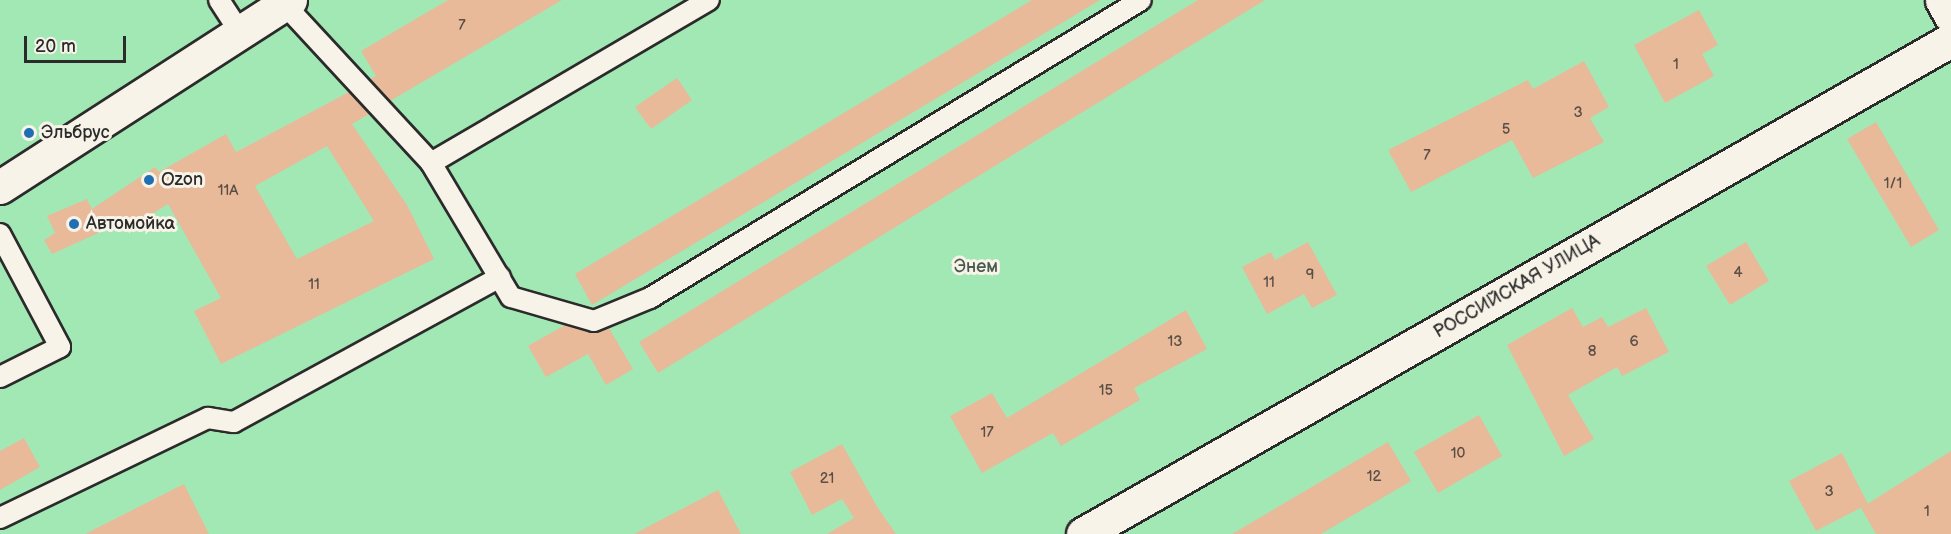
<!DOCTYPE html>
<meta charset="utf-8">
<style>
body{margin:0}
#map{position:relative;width:1951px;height:534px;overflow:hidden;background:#f2e2d0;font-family:"Balsamiq Sans",sans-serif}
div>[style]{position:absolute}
.green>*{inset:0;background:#a2e8b4}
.building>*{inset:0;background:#e8ba99}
.roads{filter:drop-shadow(2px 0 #2b2b2b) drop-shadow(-2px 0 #2b2b2b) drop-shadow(0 2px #2b2b2b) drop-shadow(0 -2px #2b2b2b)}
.lane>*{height:20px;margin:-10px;padding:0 10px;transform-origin:10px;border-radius:10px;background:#f7f3e8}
.street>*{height:33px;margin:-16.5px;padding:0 16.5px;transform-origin:16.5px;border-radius:16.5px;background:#f7f3e8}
.secondary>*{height:33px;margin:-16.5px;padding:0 16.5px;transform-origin:16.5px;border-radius:16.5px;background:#f7f3e8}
.dots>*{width:16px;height:16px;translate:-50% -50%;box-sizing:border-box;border:3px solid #f7f3e8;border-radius:50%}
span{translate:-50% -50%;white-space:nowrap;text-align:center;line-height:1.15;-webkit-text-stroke:6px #f7f3e8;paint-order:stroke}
.number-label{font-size:15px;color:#5a4f46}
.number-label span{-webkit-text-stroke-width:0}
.poi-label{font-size:18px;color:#2b2b2b}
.left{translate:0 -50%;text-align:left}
.park-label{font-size:18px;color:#495a4d}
.street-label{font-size:18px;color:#2b2b2b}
.scale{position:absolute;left:24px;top:36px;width:102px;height:27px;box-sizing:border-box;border:3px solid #2b2b2b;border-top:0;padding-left:8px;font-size:18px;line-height:21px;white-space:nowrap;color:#2b2b2b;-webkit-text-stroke:4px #f7f3e8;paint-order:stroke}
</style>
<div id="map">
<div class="green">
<div style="clip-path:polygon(0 0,1951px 0,1951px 534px,0 534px)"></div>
</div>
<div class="building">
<div style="clip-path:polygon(448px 0,562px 0,390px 101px,370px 79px,376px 76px,361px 51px)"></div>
<div style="clip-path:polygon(1032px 0,1100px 0,592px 305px,575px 274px)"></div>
<div style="clip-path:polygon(1198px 0,1265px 0,658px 373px,639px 342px)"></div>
<div style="clip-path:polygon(1699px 10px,1718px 45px,1702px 54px,1714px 76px,1665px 103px,1634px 45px)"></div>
<div style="clip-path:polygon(1584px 61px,1609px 107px,1590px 118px,1604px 142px,1533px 178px,1512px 140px,1411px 192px,1388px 150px,1528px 80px,1533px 89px)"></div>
<div style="clip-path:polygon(677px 78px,692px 100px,651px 129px,635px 107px)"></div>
<div style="clip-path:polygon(evenodd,349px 92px,369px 114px,352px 124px,407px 205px,434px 259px,221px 364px,194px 311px,221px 298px,168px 204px,133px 226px,129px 219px,52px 254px,44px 240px,55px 233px,47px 216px,87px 199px,92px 209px,155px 167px,159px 172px,226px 134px,236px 152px,349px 92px,327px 146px,374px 221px,297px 259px,255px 186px,327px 146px)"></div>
<div style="clip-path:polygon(1876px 122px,1939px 230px,1911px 247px,1847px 139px)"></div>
<div style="clip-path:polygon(1308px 242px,1337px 295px,1312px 308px,1304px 294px,1267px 314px,1242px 267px,1271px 252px,1275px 260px)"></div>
<div style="clip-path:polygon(1746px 242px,1769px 281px,1730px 305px,1706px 266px)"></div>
<div style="clip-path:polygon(1572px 308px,1583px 327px,1602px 317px,1608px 327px,1646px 308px,1669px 352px,1622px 376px,1617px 367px,1568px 395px,1594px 439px,1564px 456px,1507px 345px)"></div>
<div style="clip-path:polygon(1186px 310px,1207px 349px,1134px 388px,1140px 400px,1061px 446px,1053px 433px,982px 473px,950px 416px,992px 393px,1007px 418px)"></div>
<div style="clip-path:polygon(565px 325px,591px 333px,609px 328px,633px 369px,606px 385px,588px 354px,546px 377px,528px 346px)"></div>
<div style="clip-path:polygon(1479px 415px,1502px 456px,1438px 493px,1414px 452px)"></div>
<div style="clip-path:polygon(24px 438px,40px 467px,0 490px,0 451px)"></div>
<div style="clip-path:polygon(1388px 442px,1411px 481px,1321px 534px,1232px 534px)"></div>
<div style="clip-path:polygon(842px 444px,876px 505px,896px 534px,827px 534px,854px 518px,842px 499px,812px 515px,790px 472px)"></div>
<div style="clip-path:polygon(1951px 451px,1951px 534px,1876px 534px,1861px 508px)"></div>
<div style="clip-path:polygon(1842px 453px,1868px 504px,1816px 531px,1789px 481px)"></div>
<div style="clip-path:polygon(184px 484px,209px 534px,85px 534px)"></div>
<div style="clip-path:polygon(718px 490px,741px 534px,634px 534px)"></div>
</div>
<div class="roads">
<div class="lane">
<div style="left:219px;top:0;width:38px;rotate:57deg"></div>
<div style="left:284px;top:4px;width:217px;rotate:47.2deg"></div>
<div style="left:431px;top:163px;width:322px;rotate:-30.4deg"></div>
<div style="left:431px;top:163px;width:156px;rotate:59.2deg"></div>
<div style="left:511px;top:297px;width:86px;rotate:16.1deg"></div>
<div style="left:594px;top:321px;width:61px;rotate:-22.3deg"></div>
<div style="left:650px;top:298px;width:574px;rotate:-31.25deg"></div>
<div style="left:0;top:234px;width:128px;rotate:62deg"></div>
<div style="left:60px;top:347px;width:67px;rotate:153.4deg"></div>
<div style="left:0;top:518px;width:231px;rotate:-25.7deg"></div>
<div style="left:208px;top:418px;width:26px;rotate:9deg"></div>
<div style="left:234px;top:422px;width:303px;rotate:-28.6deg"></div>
</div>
<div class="street">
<div style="left:0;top:187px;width:345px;rotate:-32.8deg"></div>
<div style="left:1083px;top:534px;width:999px;rotate:-29.65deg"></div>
</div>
<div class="secondary">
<div style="left:1942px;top:0;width:18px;rotate:61deg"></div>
</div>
</div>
<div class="dots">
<div style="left:29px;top:133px;background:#1f6fb2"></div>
<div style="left:149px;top:180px;background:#1f6fb2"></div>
<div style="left:74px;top:224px;background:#1f6fb2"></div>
</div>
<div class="number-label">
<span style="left:462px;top:26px">7</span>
<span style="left:1676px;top:65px">1</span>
<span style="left:1578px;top:113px">3</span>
<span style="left:1506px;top:130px">5</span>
<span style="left:1427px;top:156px">7</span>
<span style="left:1893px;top:184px">1/1</span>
<span style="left:228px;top:191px">11А</span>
<span style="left:1738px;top:273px">4</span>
<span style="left:1310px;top:275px">9</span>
<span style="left:1269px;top:283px">11</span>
<span style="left:314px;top:285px">11</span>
<span style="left:1175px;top:342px">13</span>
<span style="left:1634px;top:342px">6</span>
<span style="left:1592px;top:352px">8</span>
<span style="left:1106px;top:391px">15</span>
<span style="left:987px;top:433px">17</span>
<span style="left:1458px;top:454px">10</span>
<span style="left:1374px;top:477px">12</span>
<span style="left:827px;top:479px">21</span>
<span style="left:1829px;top:492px">3</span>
<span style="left:1927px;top:512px">1</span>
</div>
<div class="poi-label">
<span class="left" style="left:41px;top:133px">Эльбрус</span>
<span class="left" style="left:161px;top:180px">Ozon</span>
<span class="left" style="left:86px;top:224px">Автомойка</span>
</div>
<div class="park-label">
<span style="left:976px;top:267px">Энем</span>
</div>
<div class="street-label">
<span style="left:1517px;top:287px;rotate:-30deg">РОССИЙСКАЯ УЛИЦА</span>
</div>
<div class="scale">20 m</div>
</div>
